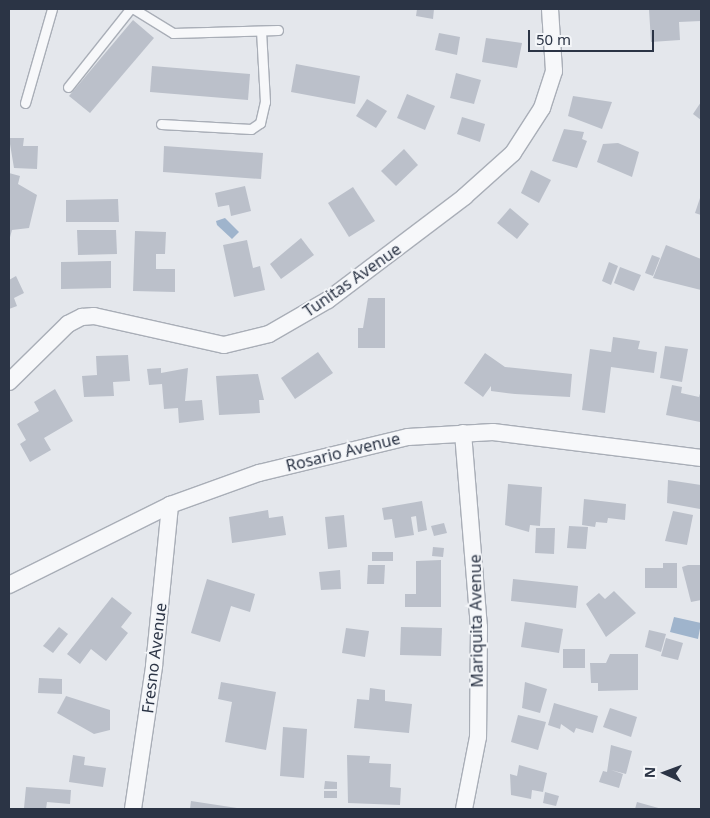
<!DOCTYPE html>
<style>
body{margin:0}
#map{position:relative;width:710px;height:818px;overflow:hidden;background:#e4e7ec;font-family:"Noto Sans",sans-serif}
div>[style]{position:absolute}
.water>*{inset:0;background:#9fb4cc}
.building>*{inset:0;background:#bbc0ca}
.roads{filter:drop-shadow(1px 0 #a9aeb7) drop-shadow(-1px 0 #a9aeb7) drop-shadow(0 1px #a9aeb7) drop-shadow(0 -1px #a9aeb7)}
.service>*{height:9px;margin:-4.5px;padding:0 4.5px;transform-origin:4.5px;border-radius:4.5px;background:#f7f8fa}
.minor>*{height:16px;margin:-8px;padding:0 8px;transform-origin:8px;border-radius:8px;background:#f7f8fa}
span{translate:-50% -50%;white-space:nowrap;text-align:center;line-height:1.15;-webkit-text-stroke:4px #f4f6f9;paint-order:stroke}
.street-label{font-size:16px;color:#2b3445}
.frame{position:absolute;inset:0;border:10px solid #2b3445;pointer-events:none}
.north{position:absolute;left:640px;top:748px;width:50px;height:50px;-webkit-text-stroke:4px #f4f6f9;paint-order:stroke;rotate:272deg;font-size:14px;font-weight:700;line-height:20px;text-align:center;color:#2b3445}
.north::after{content:'';display:block;margin:auto;width:18px;height:22px;background:#2b3445;clip-path:polygon(50% 0,100% 100%,50% 72%,0 100%)}
.scale{position:absolute;left:528px;top:30px;width:126px;height:22px;box-sizing:border-box;border:2px solid #2b3445;border-top:0;padding-left:6px;font-size:15px;line-height:18px;white-space:nowrap;color:#2b3445;-webkit-text-stroke:4px #f4f6f9;paint-order:stroke}
</style>
<div id="map">
<div class="water">
<div style="clip-path:polygon(225px 218px,239px 232px,232px 239px,217px 225px,216px 221px)"></div>
<div style="clip-path:polygon(674px 617px,701px 623px,698px 639px,670px 632px)"></div>
</div>
<div class="building">
<div style="clip-path:polygon(417px 9px,434px 9px,433px 19px,416px 16px)"></div>
<div style="clip-path:polygon(649px 9px,701px 9px,701px 21px,679px 22px,680px 40px,651px 42px)"></div>
<div style="clip-path:polygon(133px 20px,154px 38px,90px 113px,69px 96px)"></div>
<div style="clip-path:polygon(439px 33px,460px 37px,457px 55px,435px 50px)"></div>
<div style="clip-path:polygon(486px 38px,522px 43px,517px 68px,482px 62px)"></div>
<div style="clip-path:polygon(296px 64px,360px 76px,355px 104px,291px 92px)"></div>
<div style="clip-path:polygon(152px 66px,250px 74px,248px 100px,150px 92px)"></div>
<div style="clip-path:polygon(456px 73px,481px 80px,474px 104px,450px 98px)"></div>
<div style="clip-path:polygon(407px 94px,435px 106px,425px 130px,397px 118px)"></div>
<div style="clip-path:polygon(573px 96px,612px 102px,602px 129px,568px 116px)"></div>
<div style="clip-path:polygon(367px 99px,387px 111px,376px 128px,356px 116px)"></div>
<div style="clip-path:polygon(701px 102px,701px 120px,693px 114px)"></div>
<div style="clip-path:polygon(462px 117px,485px 124px,480px 142px,457px 134px)"></div>
<div style="clip-path:polygon(564px 129px,584px 132px,582px 139px,587px 141px,577px 168px,552px 161px)"></div>
<div style="clip-path:polygon(9px 138px,24px 138px,23px 146px,38px 146px,37px 169px,14px 168px)"></div>
<div style="clip-path:polygon(618px 143px,639px 152px,632px 177px,597px 162px,603px 144px)"></div>
<div style="clip-path:polygon(164px 146px,263px 153px,261px 179px,163px 172px)"></div>
<div style="clip-path:polygon(404px 149px,418px 165px,396px 186px,381px 171px)"></div>
<div style="clip-path:polygon(531px 170px,551px 180px,539px 203px,521px 193px)"></div>
<div style="clip-path:polygon(9px 173px,20px 176px,18px 184px,37px 195px,29px 228px,12px 230px,9px 241px)"></div>
<div style="clip-path:polygon(245px 186px,251px 211px,231px 216px,229px 205px,218px 207px,215px 193px)"></div>
<div style="clip-path:polygon(353px 187px,375px 221px,349px 237px,328px 203px)"></div>
<div style="clip-path:polygon(701px 195px,701px 215px,695px 213px)"></div>
<div style="clip-path:polygon(118px 199px,119px 222px,66px 222px,66px 200px)"></div>
<div style="clip-path:polygon(510px 208px,529px 224px,517px 239px,497px 223px)"></div>
<div style="clip-path:polygon(77px 230px,116px 230px,117px 254px,78px 255px)"></div>
<div style="clip-path:polygon(135px 231px,166px 232px,165px 254px,156px 254px,156px 269px,175px 269px,175px 292px,133px 291px)"></div>
<div style="clip-path:polygon(301px 238px,314px 255px,281px 279px,270px 264px)"></div>
<div style="clip-path:polygon(247px 240px,253px 268px,260px 266px,265px 290px,234px 297px,223px 245px)"></div>
<div style="clip-path:polygon(666px 245px,701px 259px,701px 290px,653px 278px)"></div>
<div style="clip-path:polygon(652px 255px,660px 258px,653px 276px,645px 273px)"></div>
<div style="clip-path:polygon(111px 261px,111px 288px,61px 289px,61px 262px)"></div>
<div style="clip-path:polygon(609px 262px,618px 266px,611px 285px,602px 281px)"></div>
<div style="clip-path:polygon(620px 267px,641px 275px,634px 291px,614px 283px)"></div>
<div style="clip-path:polygon(16px 276px,24px 293px,14px 298px,17px 306px,9px 309px,9px 280px)"></div>
<div style="clip-path:polygon(368px 298px,385px 298px,385px 348px,358px 348px,358px 328px,363px 328px)"></div>
<div style="clip-path:polygon(613px 337px,640px 341px,638px 349px,657px 352px,654px 373px,611px 367px,605px 413px,582px 410px,590px 349px,611px 352px)"></div>
<div style="clip-path:polygon(665px 346px,688px 349px,682px 382px,660px 378px)"></div>
<div style="clip-path:polygon(318px 352px,333px 373px,295px 399px,281px 378px)"></div>
<div style="clip-path:polygon(485px 353px,505px 367px,572px 374px,570px 397px,515px 394px,491px 391px,491px 386px,483px 397px,464px 383px)"></div>
<div style="clip-path:polygon(128px 355px,130px 381px,113px 382px,114px 396px,84px 397px,82px 376px,97px 375px,96px 356px)"></div>
<div style="clip-path:polygon(161px 368px,161px 373px,188px 368px,185px 401px,202px 400px,204px 420px,179px 423px,178px 408px,164px 409px,162px 384px,149px 385px,147px 369px)"></div>
<div style="clip-path:polygon(258px 374px,264px 400px,259px 400px,260px 413px,219px 415px,216px 376px)"></div>
<div style="clip-path:polygon(672px 385px,682px 387px,681px 393px,699px 397px,701px 390px,700px 422px,666px 415px)"></div>
<div style="clip-path:polygon(55px 389px,73px 421px,44px 438px,51px 450px,30px 462px,20px 444px,26px 440px,17px 424px,39px 411px,34px 402px)"></div>
<div style="clip-path:polygon(668px 480px,701px 485px,700px 509px,667px 503px)"></div>
<div style="clip-path:polygon(508px 484px,542px 487px,540px 526px,530px 525px,529px 532px,505px 525px)"></div>
<div style="clip-path:polygon(584px 499px,626px 504px,625px 520px,608px 518px,607px 523px,596px 522px,595px 527px,582px 525px)"></div>
<div style="clip-path:polygon(422px 501px,427px 530px,418px 532px,416px 516px,411px 517px,414px 535px,395px 538px,392px 519px,384px 520px,382px 508px)"></div>
<div style="clip-path:polygon(268px 510px,269px 518px,283px 516px,286px 535px,232px 543px,229px 517px)"></div>
<div style="clip-path:polygon(673px 511px,693px 515px,687px 545px,665px 541px)"></div>
<div style="clip-path:polygon(344px 515px,347px 547px,328px 549px,325px 517px)"></div>
<div style="clip-path:polygon(444px 523px,447px 533px,434px 536px,431px 526px)"></div>
<div style="clip-path:polygon(569px 526px,588px 527px,586px 549px,567px 548px)"></div>
<div style="clip-path:polygon(536px 528px,555px 528px,554px 554px,535px 553px)"></div>
<div style="clip-path:polygon(433px 547px,444px 548px,443px 557px,432px 556px)"></div>
<div style="clip-path:polygon(372px 552px,393px 552px,393px 561px,372px 561px)"></div>
<div style="clip-path:polygon(441px 560px,441px 607px,405px 607px,405px 594px,416px 594px,416px 561px)"></div>
<div style="clip-path:polygon(663px 563px,677px 563px,677px 588px,645px 588px,645px 568px,663px 568px)"></div>
<div style="clip-path:polygon(368px 565px,385px 565px,384px 584px,367px 584px)"></div>
<div style="clip-path:polygon(688px 565px,701px 565px,701px 600px,691px 602px,682px 567px)"></div>
<div style="clip-path:polygon(340px 570px,341px 589px,321px 590px,319px 572px)"></div>
<div style="clip-path:polygon(207px 579px,255px 594px,250px 612px,231px 606px,220px 642px,191px 633px)"></div>
<div style="clip-path:polygon(513px 579px,578px 586px,576px 608px,511px 601px)"></div>
<div style="clip-path:polygon(614px 591px,636px 613px,606px 637px,586px 604px,599px 593px,605px 599px)"></div>
<div style="clip-path:polygon(112px 597px,132px 613px,121px 627px,128px 633px,106px 661px,91px 649px,80px 664px,67px 654px)"></div>
<div style="clip-path:polygon(525px 622px,563px 629px,559px 653px,521px 647px)"></div>
<div style="clip-path:polygon(59px 627px,68px 634px,53px 653px,43px 646px)"></div>
<div style="clip-path:polygon(401px 627px,442px 628px,441px 656px,400px 655px)"></div>
<div style="clip-path:polygon(346px 628px,369px 631px,365px 657px,342px 653px)"></div>
<div style="clip-path:polygon(649px 630px,666px 634px,661px 652px,645px 647px)"></div>
<div style="clip-path:polygon(666px 638px,683px 643px,678px 660px,661px 656px)"></div>
<div style="clip-path:polygon(563px 649px,585px 649px,585px 668px,563px 668px)"></div>
<div style="clip-path:polygon(610px 654px,638px 654px,638px 690px,598px 691px,598px 683px,591px 683px,590px 663px,606px 663px)"></div>
<div style="clip-path:polygon(39px 678px,62px 679px,62px 694px,38px 693px)"></div>
<div style="clip-path:polygon(221px 682px,276px 692px,266px 750px,225px 742px,232px 702px,218px 699px)"></div>
<div style="clip-path:polygon(525px 682px,547px 689px,540px 713px,522px 708px)"></div>
<div style="clip-path:polygon(370px 688px,385px 690px,385px 701px,412px 704px,409px 733px,354px 728px,357px 699px,369px 700px)"></div>
<div style="clip-path:polygon(66px 696px,110px 710px,110px 730px,94px 734px,57px 713px)"></div>
<div style="clip-path:polygon(554px 703px,598px 716px,593px 733px,576px 728px,574px 733px,561px 724px,560px 729px,548px 725px)"></div>
<div style="clip-path:polygon(610px 708px,637px 717px,631px 737px,603px 727px)"></div>
<div style="clip-path:polygon(518px 715px,546px 722px,538px 750px,511px 742px)"></div>
<div style="clip-path:polygon(283px 727px,307px 729px,304px 778px,280px 776px)"></div>
<div style="clip-path:polygon(611px 745px,632px 751px,626px 774px,611px 770px,623px 774px,619px 788px,599px 782px,603px 771px,607px 772px)"></div>
<div style="clip-path:polygon(73px 755px,85px 757px,84px 765px,106px 768px,103px 787px,69px 782px)"></div>
<div style="clip-path:polygon(347px 755px,370px 756px,369px 763px,391px 764px,390px 787px,401px 788px,400px 805px,348px 803px)"></div>
<div style="clip-path:polygon(519px 765px,547px 773px,543px 792px,532px 790px,531px 799px,511px 795px,510px 774px,517px 776px)"></div>
<div style="clip-path:polygon(325px 781px,337px 782px,337px 789px,324px 789px)"></div>
<div style="clip-path:polygon(26px 787px,71px 790px,70px 804px,47px 802px,46px 809px,24px 808px)"></div>
<div style="clip-path:polygon(324px 791px,337px 791px,337px 798px,324px 798px)"></div>
<div style="clip-path:polygon(545px 792px,559px 796px,556px 806px,543px 803px)"></div>
<div style="clip-path:polygon(191px 801px,237px 808px,237px 809px,190px 809px)"></div>
<div style="clip-path:polygon(637px 802px,662px 809px,635px 809px)"></div>
</div>
<div class="roads">
<div class="service">
<div style="left:134px;top:9px;width:46px;rotate:31.6deg"></div>
<div style="left:173px;top:33px;width:105px;rotate:-1.6deg"></div>
<div style="left:68px;top:87px;width:100px;rotate:-51.5deg"></div>
<div style="left:25px;top:103px;width:98px;rotate:-74deg"></div>
<div style="left:161px;top:124px;width:90px;rotate:3.2deg"></div>
<div style="left:251px;top:129px;width:11px;rotate:-34deg"></div>
<div style="left:260px;top:123px;width:22px;rotate:-77deg"></div>
<div style="left:265px;top:102px;width:71px;rotate:-93.2deg"></div>
</div>
<div class="minor">
<div style="left:9px;top:382px;width:83px;rotate:-44.5deg"></div>
<div style="left:68px;top:324px;width:16px;rotate:-27deg"></div>
<div style="left:82px;top:317px;width:12px;rotate:-5deg"></div>
<div style="left:94px;top:316px;width:133px;rotate:12.6deg"></div>
<div style="left:224px;top:345px;width:46px;rotate:-13.7deg"></div>
<div style="left:269px;top:334px;width:68px;rotate:-30deg"></div>
<div style="left:328px;top:300px;width:171px;rotate:-37.1deg"></div>
<div style="left:464px;top:197px;width:66px;rotate:-41.9deg"></div>
<div style="left:513px;top:153px;width:54px;rotate:-57.2deg"></div>
<div style="left:542px;top:108px;width:39px;rotate:-72deg"></div>
<div style="left:554px;top:71px;width:62px;rotate:-93.7deg"></div>
<div style="left:463px;top:433px;width:195px;rotate:85.3deg"></div>
<div style="left:479px;top:627px;width:110px;rotate:90.5deg"></div>
<div style="left:478px;top:737px;width:73px;rotate:101deg"></div>
<div style="left:9px;top:585px;width:180px;rotate:-26.4deg"></div>
<div style="left:170px;top:505px;width:95px;rotate:-19.8deg"></div>
<div style="left:259px;top:473px;width:153px;rotate:-13.6deg"></div>
<div style="left:408px;top:437px;width:85px;rotate:-3.4deg"></div>
<div style="left:493px;top:432px;width:210px;rotate:7.1deg"></div>
<div style="left:133px;top:809px;width:145px;rotate:-81.6deg"></div>
<div style="left:154px;top:666px;width:162px;rotate:-84.3deg"></div>
</div>
</div>
<div class="street-label">
<span style="left:352px;top:280px;rotate:-35deg">Tunitas Avenue</span>
<span style="left:343px;top:452px;rotate:-14deg">Rosario Avenue</span>
<span style="left:476px;top:621px;rotate:-91deg">Mariquita Avenue</span>
<span style="left:154px;top:658px;rotate:-83deg">Fresno Avenue</span>
</div>
<div class="frame"></div>
<div class="north">N</div>
<div class="scale">50 m</div>
</div>
